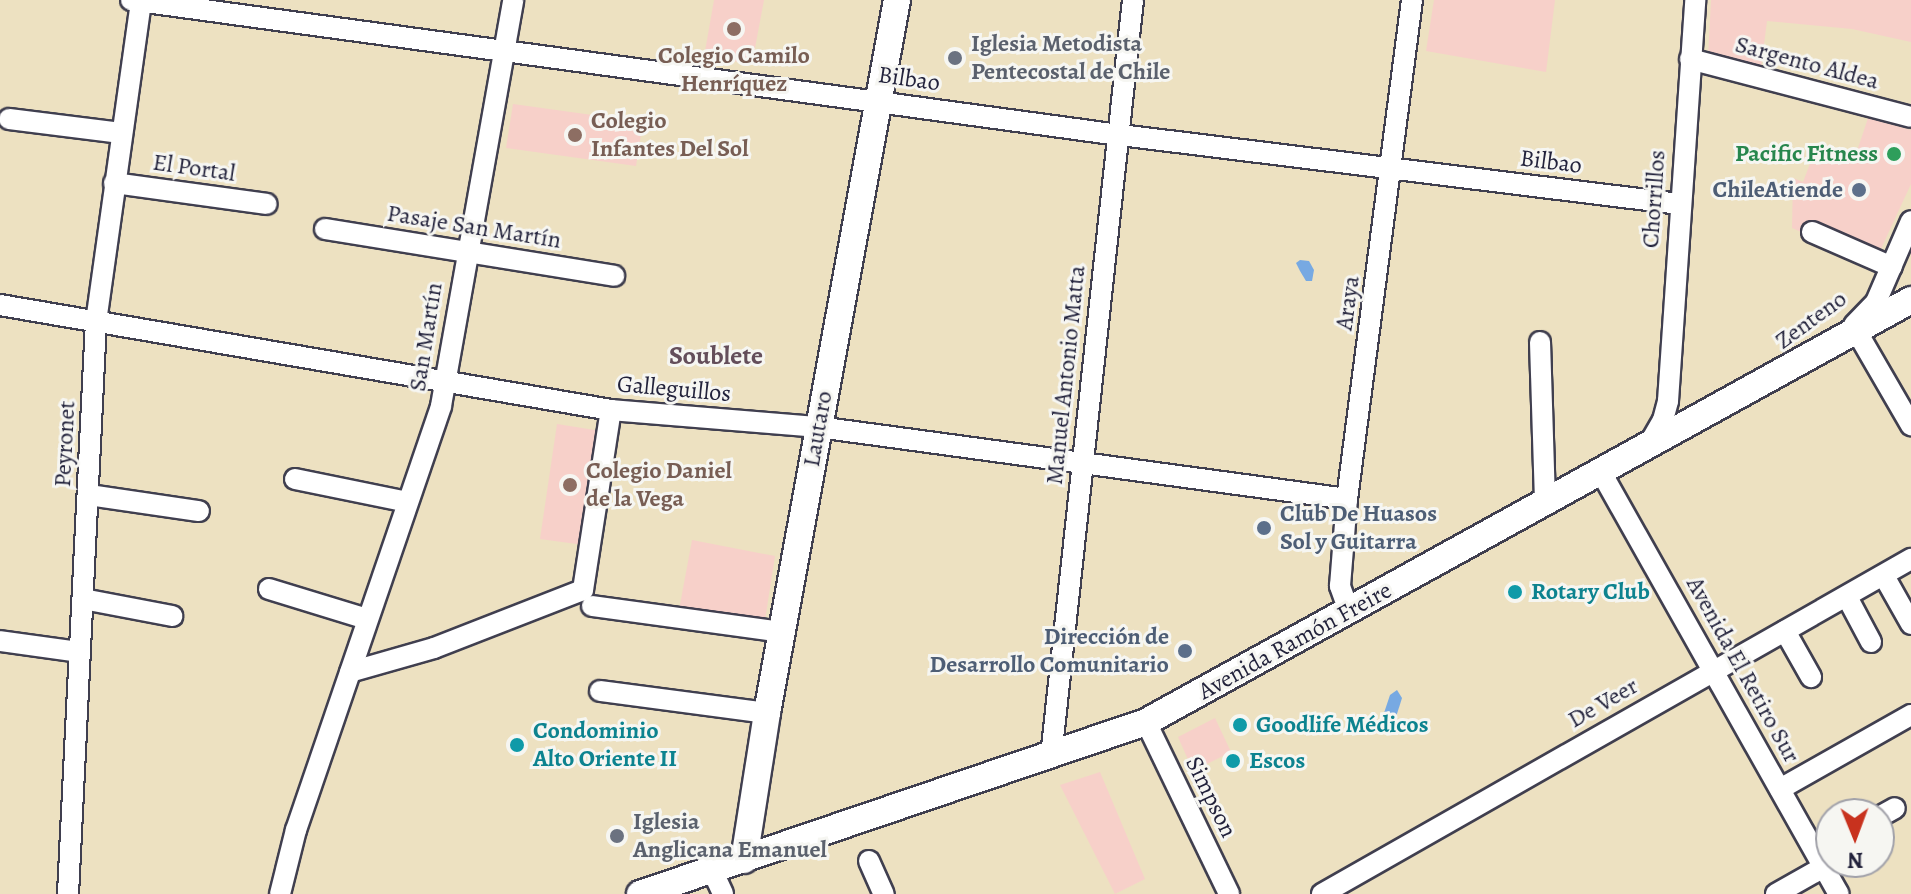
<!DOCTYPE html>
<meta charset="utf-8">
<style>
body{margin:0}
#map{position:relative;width:1911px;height:894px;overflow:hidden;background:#ede1c1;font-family:Alegreya,serif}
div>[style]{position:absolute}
.built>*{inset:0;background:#f7d0c9}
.water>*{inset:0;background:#77a9e2}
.roads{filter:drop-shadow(2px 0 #403f4f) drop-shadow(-2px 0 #403f4f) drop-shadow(0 2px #403f4f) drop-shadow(0 -2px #403f4f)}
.minor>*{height:20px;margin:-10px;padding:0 10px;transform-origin:10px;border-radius:10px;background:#fff}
.major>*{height:26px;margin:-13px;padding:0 13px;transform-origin:13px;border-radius:13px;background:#fff}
.dots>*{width:22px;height:22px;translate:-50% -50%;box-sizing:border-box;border:4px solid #f6f6f2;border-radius:50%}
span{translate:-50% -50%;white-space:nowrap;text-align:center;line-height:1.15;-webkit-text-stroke:6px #f6f6f2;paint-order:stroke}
.worship-label{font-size:24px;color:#5b616d;font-weight:700}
.left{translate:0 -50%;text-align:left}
.education-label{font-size:24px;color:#785e54;font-weight:700}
.street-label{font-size:24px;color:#22223b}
.leisure-label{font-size:24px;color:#27864d;font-weight:700}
.right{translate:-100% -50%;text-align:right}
.service-label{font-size:24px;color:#4e5e75;font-weight:700}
.culture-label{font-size:24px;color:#0d838f;font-weight:700}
.neighbourhood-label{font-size:26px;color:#644e5a;font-weight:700}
.north{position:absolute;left:1815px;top:798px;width:80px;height:80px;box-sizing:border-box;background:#f6f6f2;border:2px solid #a1a1a9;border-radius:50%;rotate:179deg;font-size:22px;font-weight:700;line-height:32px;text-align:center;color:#22223b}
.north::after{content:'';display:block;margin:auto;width:28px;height:36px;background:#c8321e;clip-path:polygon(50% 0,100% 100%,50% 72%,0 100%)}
</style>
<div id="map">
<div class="built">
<div style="clip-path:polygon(714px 0,764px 0,752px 64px,704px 57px)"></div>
<div style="clip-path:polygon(1434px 0,1555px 0,1546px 72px,1426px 51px)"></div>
<div style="clip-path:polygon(1711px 0,1911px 0,1911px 42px,1852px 29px,1767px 21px,1761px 68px,1708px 57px)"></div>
<div style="clip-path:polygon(513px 104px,643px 122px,636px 166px,506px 148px)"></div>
<div style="clip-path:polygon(1868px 118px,1911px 130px,1911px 184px,1874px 264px,1792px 228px,1793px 178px,1803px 182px,1816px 148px,1853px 163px)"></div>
<div style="clip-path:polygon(557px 424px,601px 431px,584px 545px,540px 539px)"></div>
<div style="clip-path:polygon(692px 540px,775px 556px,765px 620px,679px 610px)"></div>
<div style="clip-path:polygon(1215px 718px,1231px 752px,1193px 771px,1178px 737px)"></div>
<div style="clip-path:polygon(1100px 772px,1145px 879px,1115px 894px,1060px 785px)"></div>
</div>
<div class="water">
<div style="clip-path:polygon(1300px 260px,1309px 261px,1314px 270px,1312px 281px,1306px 281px,1300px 271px,1296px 263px)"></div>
<div style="clip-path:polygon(1397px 690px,1402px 698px,1396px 717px,1384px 713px,1390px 695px)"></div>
</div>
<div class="roads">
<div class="minor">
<div style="left:131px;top:0;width:982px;rotate:7.78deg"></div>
<div style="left:1104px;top:133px;width:580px;rotate:7.03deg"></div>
<div style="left:1690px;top:59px;width:228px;rotate:14.7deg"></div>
<div style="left:9px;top:119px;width:113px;rotate:7.1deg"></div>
<div style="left:114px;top:183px;width:154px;rotate:7.8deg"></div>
<div style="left:325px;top:229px;width:293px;rotate:9.2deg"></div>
<div style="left:1812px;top:232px;width:87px;rotate:23.6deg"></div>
<div style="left:0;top:305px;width:620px;rotate:9.75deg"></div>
<div style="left:611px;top:410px;width:208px;rotate:4.7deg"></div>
<div style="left:818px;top:427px;width:534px;rotate:7.75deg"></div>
<div style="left:1854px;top:325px;width:32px;rotate:-46deg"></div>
<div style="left:1876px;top:302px;width:88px;rotate:-66.6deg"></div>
<div style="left:1857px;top:332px;width:108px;rotate:59.9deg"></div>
<div style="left:1540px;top:342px;width:162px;rotate:88.2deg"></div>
<div style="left:1648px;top:446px;width:30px;rotate:-60deg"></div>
<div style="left:1663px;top:420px;width:20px;rotate:-75deg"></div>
<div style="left:1668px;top:401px;width:402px;rotate:-86.1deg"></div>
<div style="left:1601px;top:472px;width:484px;rotate:60.6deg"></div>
<div style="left:295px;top:479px;width:115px;rotate:11.5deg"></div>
<div style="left:89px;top:495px;width:111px;rotate:8.3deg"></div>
<div style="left:1884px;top:576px;width:55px;rotate:60.6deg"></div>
<div style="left:269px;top:589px;width:102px;rotate:17deg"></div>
<div style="left:1847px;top:597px;width:51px;rotate:61.9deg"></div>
<div style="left:83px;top:599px;width:91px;rotate:10.8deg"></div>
<div style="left:592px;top:606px;width:192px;rotate:7.8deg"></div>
<div style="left:1349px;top:611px;width:27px;rotate:-110deg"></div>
<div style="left:1340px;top:586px;width:87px;rotate:-85.4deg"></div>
<div style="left:1347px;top:499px;width:503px;rotate:-82.58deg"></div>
<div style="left:1785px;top:631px;width:53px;rotate:60.5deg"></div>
<div style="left:0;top:641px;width:80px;rotate:7.9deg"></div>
<div style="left:350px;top:672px;width:87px;rotate:-15.9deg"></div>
<div style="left:434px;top:648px;width:160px;rotate:-21.3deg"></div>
<div style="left:583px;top:590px;width:182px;rotate:-81.2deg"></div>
<div style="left:600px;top:691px;width:168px;rotate:7.5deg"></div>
<div style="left:1146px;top:722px;width:191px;rotate:64.2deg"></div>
<div style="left:1051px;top:757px;width:761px;rotate:-83.82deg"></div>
<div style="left:1780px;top:789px;width:150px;rotate:-29.5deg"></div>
<div style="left:1879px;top:817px;width:18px;rotate:-29deg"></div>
<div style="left:869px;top:861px;width:36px;rotate:66deg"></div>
<div style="left:712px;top:870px;width:26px;rotate:65deg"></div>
<div style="left:68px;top:894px;width:573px;rotate:-87.2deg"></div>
<div style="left:96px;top:322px;width:325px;rotate:-82deg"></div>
<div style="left:280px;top:894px;width:66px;rotate:-76deg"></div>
<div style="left:296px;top:830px;width:448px;rotate:-71.1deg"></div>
<div style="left:441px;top:406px;width:412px;rotate:-79.9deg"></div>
<div style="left:1322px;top:894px;width:678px;rotate:-29.63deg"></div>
<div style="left:1776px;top:894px;width:55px;rotate:-29.4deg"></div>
</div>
<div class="major">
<div style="left:744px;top:860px;width:149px;rotate:-81.1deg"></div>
<div style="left:767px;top:713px;width:725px;rotate:-79.67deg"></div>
<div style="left:640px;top:894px;width:534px;rotate:-18.77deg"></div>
<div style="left:1146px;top:722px;width:874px;rotate:-28.88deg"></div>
</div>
</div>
<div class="dots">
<div style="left:734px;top:29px;background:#8d6e63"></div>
<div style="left:955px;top:58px;background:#6b7280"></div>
<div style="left:575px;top:135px;background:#8d6e63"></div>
<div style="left:1894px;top:154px;background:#2e9e5b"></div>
<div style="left:1859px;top:190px;background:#5c6f8a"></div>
<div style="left:570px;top:485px;background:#8d6e63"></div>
<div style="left:1264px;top:528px;background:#5c6f8a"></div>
<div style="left:1515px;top:592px;background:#0f9aa8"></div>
<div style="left:1185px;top:651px;background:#5c6f8a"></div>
<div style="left:1240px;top:725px;background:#0f9aa8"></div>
<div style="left:517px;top:745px;background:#0f9aa8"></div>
<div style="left:1233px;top:761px;background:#0f9aa8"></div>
<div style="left:617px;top:836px;background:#6b7280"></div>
</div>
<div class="worship-label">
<span class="left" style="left:971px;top:58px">Iglesia Metodista<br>Pentecostal de Chile</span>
<span class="left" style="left:633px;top:836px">Iglesia<br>Anglicana Emanuel</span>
</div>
<div class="education-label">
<span style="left:734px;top:70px">Colegio Camilo<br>Henríquez</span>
<span class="left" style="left:591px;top:135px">Colegio<br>Infantes Del Sol</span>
<span class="left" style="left:586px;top:485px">Colegio Daniel<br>de la Vega</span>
</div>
<div class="street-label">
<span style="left:1807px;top:63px;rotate:15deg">Sargento Aldea</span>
<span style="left:909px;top:79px;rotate:8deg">Bilbao</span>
<span style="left:1551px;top:162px;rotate:7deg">Bilbao</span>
<span style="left:194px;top:168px;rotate:8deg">El Portal</span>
<span style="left:1654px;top:199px;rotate:-86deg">Chorrillos</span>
<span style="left:474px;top:227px;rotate:9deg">Pasaje San Martín</span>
<span style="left:1348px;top:303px;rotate:-82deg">Araya</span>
<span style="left:1811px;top:320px;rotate:-36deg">Zenteno</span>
<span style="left:426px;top:337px;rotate:-81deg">San Martín</span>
<span style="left:1066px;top:375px;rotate:-84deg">Manuel Antonio Matta</span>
<span style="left:674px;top:389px;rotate:5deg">Galleguillos</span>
<span style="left:818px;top:429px;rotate:-80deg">Lautaro</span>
<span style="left:65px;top:444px;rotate:-87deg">Peyronet</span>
<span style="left:1295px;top:641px;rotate:-29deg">Avenida Ramón Freire</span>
<span style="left:1743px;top:670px;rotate:61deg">Avenida El Retiro Sur</span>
<span style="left:1603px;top:703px;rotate:-30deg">De Veer</span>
<span style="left:1211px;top:797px;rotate:64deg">Simpson</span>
</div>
<div class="leisure-label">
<span class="right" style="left:1878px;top:154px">Pacific Fitness</span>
</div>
<div class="service-label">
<span class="right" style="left:1843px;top:190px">ChileAtiende</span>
<span class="left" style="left:1280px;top:528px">Club De Huasos<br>Sol y Guitarra</span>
<span class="right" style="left:1169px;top:651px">Dirección de<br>Desarrollo Comunitario</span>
</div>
<div class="culture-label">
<span class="left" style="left:1531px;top:592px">Rotary Club</span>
<span class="left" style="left:1256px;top:725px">Goodlife Médicos</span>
<span class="left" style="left:533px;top:745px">Condominio<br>Alto Oriente II</span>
<span class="left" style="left:1249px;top:761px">Escos</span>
</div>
<div class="neighbourhood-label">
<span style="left:716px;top:356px">Soublete</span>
</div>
<div class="north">N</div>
</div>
